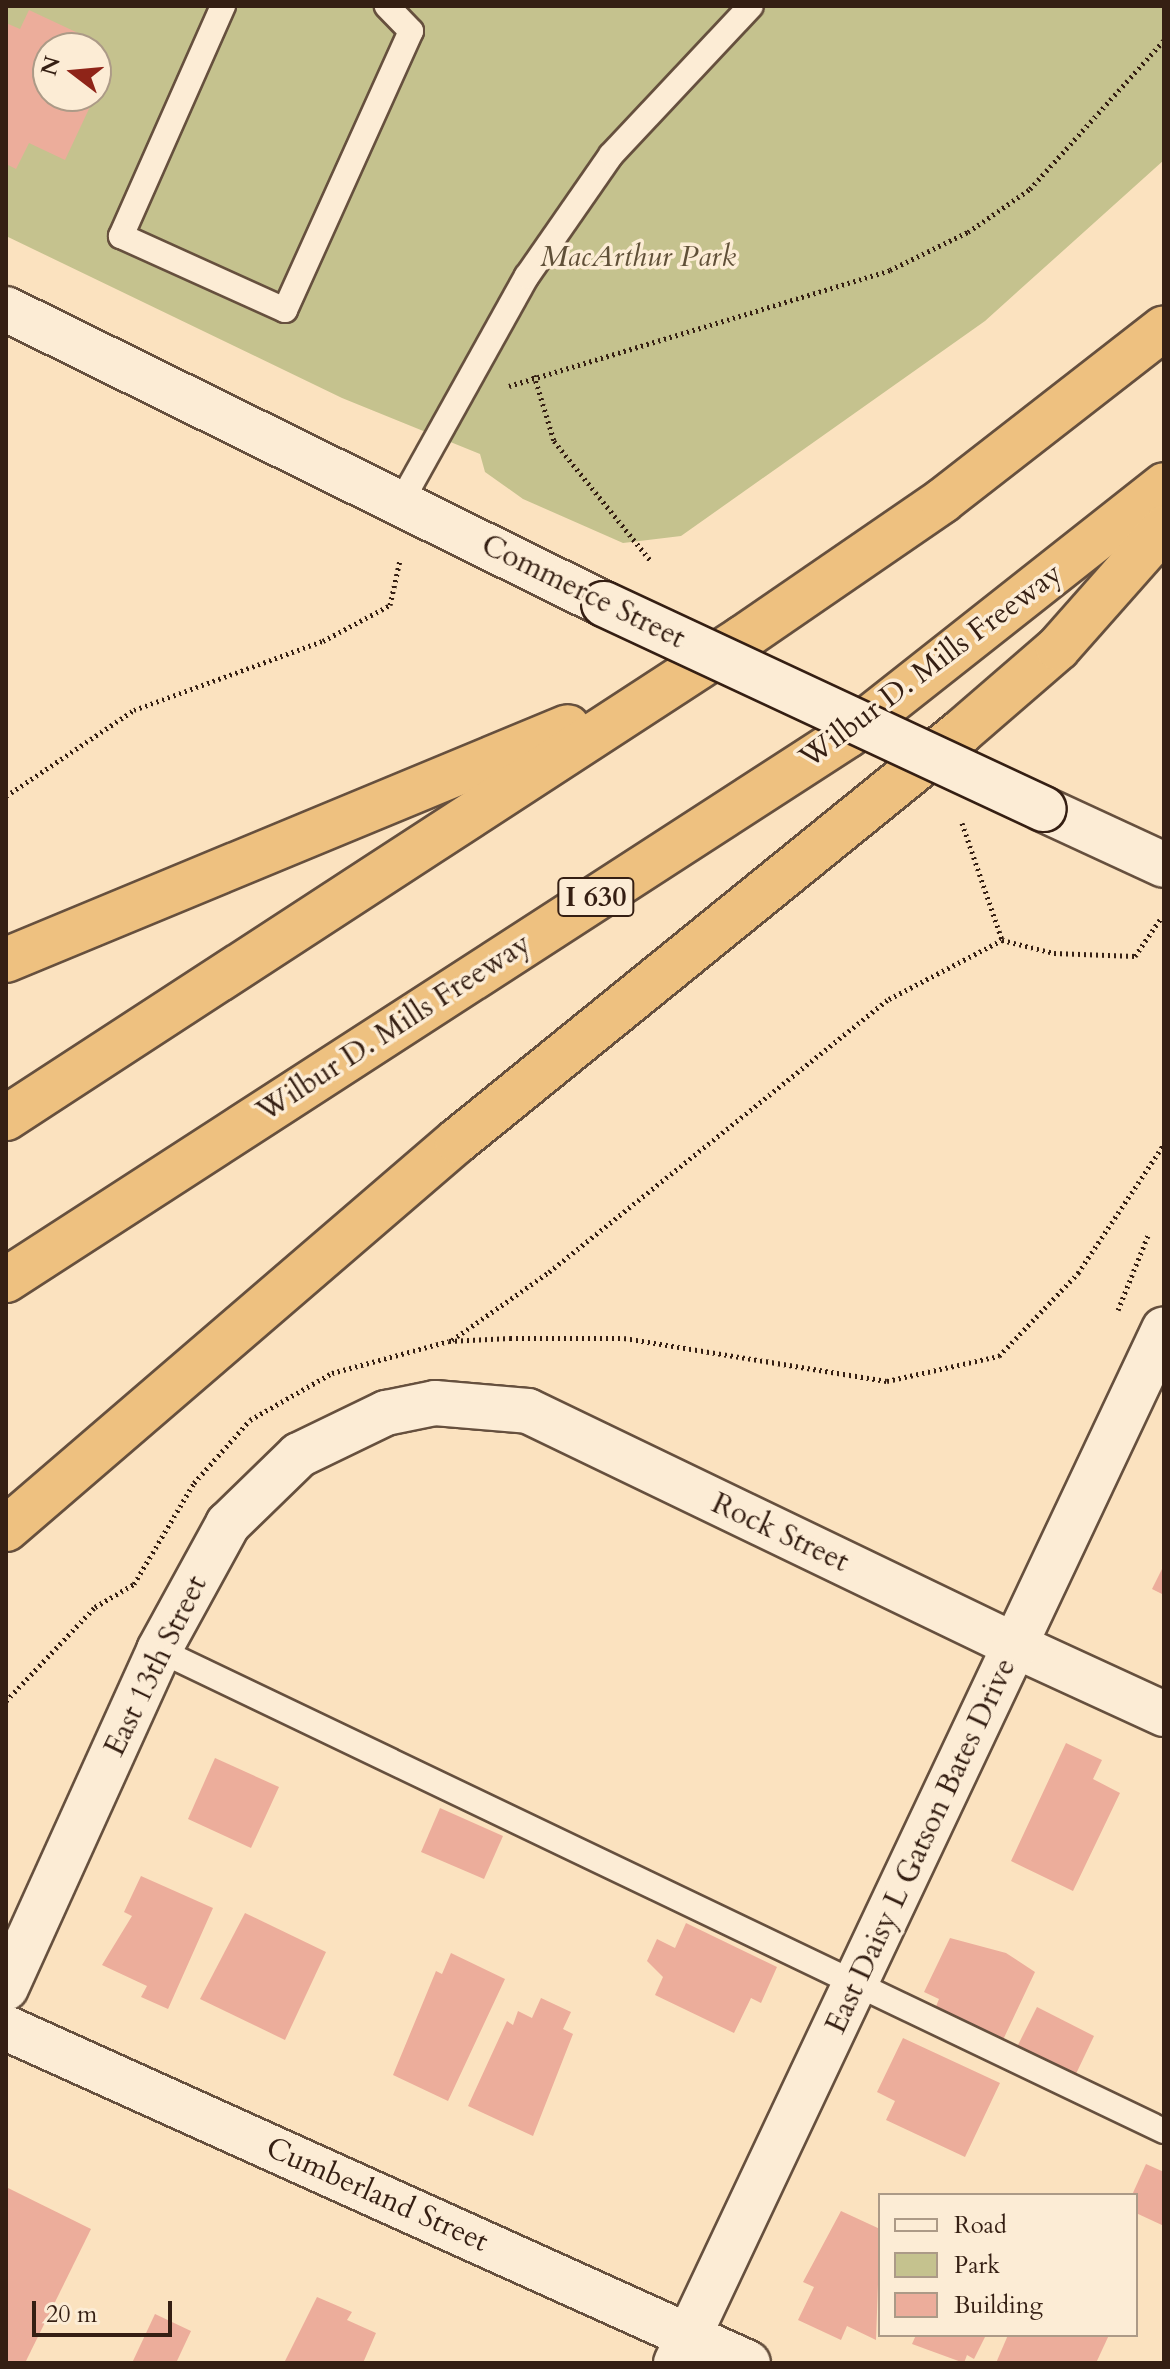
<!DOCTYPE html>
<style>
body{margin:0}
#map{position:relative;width:1170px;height:2369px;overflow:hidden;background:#fbe2bf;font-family:Cardo,serif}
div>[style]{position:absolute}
.green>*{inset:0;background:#c5c28e}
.building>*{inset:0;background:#ecad9b}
.path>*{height:5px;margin-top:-2.5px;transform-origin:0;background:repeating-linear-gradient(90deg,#351f13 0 2px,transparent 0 6px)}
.roads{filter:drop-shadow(2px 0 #66503e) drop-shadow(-2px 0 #66503e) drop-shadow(0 2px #66503e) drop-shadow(0 -2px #66503e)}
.lane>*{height:24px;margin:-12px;padding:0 12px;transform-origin:12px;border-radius:12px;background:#fcecd5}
.street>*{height:44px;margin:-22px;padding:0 22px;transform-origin:22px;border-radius:22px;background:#fcecd5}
.secondary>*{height:44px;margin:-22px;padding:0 22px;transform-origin:22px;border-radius:22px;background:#fcecd5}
.highway>*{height:44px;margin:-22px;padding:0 22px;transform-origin:22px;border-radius:22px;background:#eec180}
.bridges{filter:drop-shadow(2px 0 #351f13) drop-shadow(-2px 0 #351f13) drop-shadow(0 2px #351f13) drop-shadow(0 -2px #351f13)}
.secondary-bridge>*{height:44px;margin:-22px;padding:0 22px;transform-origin:22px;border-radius:22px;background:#fcecd5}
span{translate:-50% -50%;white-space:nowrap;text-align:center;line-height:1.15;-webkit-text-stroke:7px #fcecd5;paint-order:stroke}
.shield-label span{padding:2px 6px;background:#fcecd5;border:2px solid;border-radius:6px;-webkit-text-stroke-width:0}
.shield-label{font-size:28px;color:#351f13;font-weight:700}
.park-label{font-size:30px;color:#605038;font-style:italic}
.street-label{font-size:30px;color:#351f13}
.frame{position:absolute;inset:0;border:8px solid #351f13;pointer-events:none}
.legend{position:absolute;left:878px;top:2193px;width:260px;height:144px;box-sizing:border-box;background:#fcecd5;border:2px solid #ac9a87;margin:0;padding:10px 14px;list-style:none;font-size:24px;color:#351f13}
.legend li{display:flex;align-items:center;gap:16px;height:40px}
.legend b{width:40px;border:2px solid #ac9a87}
.north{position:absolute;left:32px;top:32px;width:80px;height:80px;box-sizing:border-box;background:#fcecd5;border:2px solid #ac9a87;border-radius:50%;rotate:286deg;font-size:22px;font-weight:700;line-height:32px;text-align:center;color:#351f13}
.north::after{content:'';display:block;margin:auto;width:28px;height:36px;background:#8f2418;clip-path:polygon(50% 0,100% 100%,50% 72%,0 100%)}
.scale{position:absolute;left:32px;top:2301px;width:140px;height:36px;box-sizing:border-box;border:4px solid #351f13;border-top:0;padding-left:10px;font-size:24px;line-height:28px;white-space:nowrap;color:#351f13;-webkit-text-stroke:6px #fcecd5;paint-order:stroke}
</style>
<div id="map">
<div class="green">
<div style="clip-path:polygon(evenodd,6px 6px,1164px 6px,1164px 160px,985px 321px,681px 536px,623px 543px,523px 499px,485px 472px,480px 454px,342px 398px,6px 236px,6px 6px,48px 48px,96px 48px,96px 96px,48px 96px,48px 48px)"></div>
</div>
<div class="building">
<div style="clip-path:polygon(29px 10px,78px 33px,71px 48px,48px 48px,48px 96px,95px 96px,65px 160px,29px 143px,16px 169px,6px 164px,6px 23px,20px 29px)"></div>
<div style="clip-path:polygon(1164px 1565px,1164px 1595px,1152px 1589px)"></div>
<div style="clip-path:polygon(1066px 1743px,1102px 1760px,1093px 1779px,1120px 1793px,1073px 1891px,1011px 1861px)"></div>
<div style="clip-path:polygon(215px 1758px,279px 1787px,251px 1848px,188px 1819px)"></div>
<div style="clip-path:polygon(440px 1808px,503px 1836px,484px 1879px,421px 1852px)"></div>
<div style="clip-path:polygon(141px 1876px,213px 1908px,168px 2009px,141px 1997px,147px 1986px,102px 1965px,132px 1916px,124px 1912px)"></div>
<div style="clip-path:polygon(245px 1913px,326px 1952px,285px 2040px,200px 1999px)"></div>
<div style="clip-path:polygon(686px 1923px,777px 1967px,761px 2003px,751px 1998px,734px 2033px,655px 1995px,663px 1977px,647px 1961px,657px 1939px,675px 1948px)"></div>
<div style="clip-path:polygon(950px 1938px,1006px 1953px,1035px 1972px,1002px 2042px,935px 2009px,939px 1999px,924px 1992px)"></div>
<div style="clip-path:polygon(451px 1953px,505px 1979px,448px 2101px,393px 2075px,436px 1971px,442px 1974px)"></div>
<div style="clip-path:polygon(541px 1998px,571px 2012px,563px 2029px,573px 2034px,533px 2136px,468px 2106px,507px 2021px,513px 2025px,518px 2011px,532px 2018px)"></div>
<div style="clip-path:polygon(1037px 2007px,1094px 2036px,1074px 2078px,1016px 2049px)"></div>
<div style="clip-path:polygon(903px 2038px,1000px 2083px,965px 2157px,886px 2120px,895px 2101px,877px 2092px)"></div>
<div style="clip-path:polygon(1146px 2164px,1164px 2172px,1164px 2226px,1136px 2213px,1132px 2195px)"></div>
<div style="clip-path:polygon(6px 2187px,91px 2229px,25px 2363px,6px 2363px)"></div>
<div style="clip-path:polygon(841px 2211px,880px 2229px,876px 2340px,847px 2326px,841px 2340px,798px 2320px,814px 2287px,803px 2282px)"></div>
<div style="clip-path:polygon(317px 2297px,352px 2312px,347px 2320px,376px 2333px,363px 2363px,284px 2363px)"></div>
<div style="clip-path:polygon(155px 2314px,191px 2331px,176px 2363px,132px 2363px)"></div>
<div style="clip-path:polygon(916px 2335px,986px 2335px,974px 2359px,967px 2355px,964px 2363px,912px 2344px)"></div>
<div style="clip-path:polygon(1008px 2335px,1109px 2335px,1096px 2363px,996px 2363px)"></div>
</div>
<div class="path">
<div style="left:534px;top:375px;width:69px;rotate:73.1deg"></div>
<div style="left:554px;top:441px;width:154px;rotate:51.1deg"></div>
<div style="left:509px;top:386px;width:398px;rotate:-16.9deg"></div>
<div style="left:890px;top:270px;width:87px;rotate:-26deg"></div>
<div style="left:968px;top:232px;width:75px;rotate:-34.7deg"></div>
<div style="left:1030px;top:189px;width:200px;rotate:-48deg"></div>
<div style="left:6px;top:796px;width:154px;rotate:-33.9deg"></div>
<div style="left:134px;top:710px;width:201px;rotate:-20.1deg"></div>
<div style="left:323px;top:641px;width:76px;rotate:-28.2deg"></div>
<div style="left:390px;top:605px;width:46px;rotate:-77.5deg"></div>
<div style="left:962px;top:823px;width:124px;rotate:71.1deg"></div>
<div style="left:1118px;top:1310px;width:83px;rotate:-68.1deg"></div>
<div style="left:452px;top:1340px;width:118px;rotate:-35deg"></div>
<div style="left:549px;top:1272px;width:436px;rotate:-38.8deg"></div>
<div style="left:889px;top:999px;width:127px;rotate:-27.6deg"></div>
<div style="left:1002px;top:940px;width:54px;rotate:14deg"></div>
<div style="left:1054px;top:953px;width:81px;rotate:2.1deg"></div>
<div style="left:1135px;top:956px;width:46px;rotate:-55.6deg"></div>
<div style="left:6px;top:1701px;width:129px;rotate:-46.6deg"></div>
<div style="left:95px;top:1607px;width:45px;rotate:-30.5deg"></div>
<div style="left:134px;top:1584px;width:117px;rotate:-59.3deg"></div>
<div style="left:194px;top:1483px;width:84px;rotate:-48.4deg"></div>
<div style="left:250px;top:1420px;width:95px;rotate:-29.8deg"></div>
<div style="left:332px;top:1373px;width:121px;rotate:-15.3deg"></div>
<div style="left:449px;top:1341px;width:61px;rotate:-2.8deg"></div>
<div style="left:510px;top:1338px;width:114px"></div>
<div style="left:624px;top:1338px;width:266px;rotate:9.3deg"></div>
<div style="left:887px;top:1381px;width:115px;rotate:-12.6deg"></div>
<div style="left:999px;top:1356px;width:115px;rotate:-46.4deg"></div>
<div style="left:1078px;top:1273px;width:155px;rotate:-56.3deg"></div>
</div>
<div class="roads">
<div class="lane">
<div style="left:223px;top:6px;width:252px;rotate:113.9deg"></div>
<div style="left:121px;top:236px;width:180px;rotate:24.3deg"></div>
<div style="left:285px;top:310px;width:306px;rotate:-65.7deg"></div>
<div style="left:411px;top:31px;width:35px;rotate:-134deg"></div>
<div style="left:401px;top:502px;width:259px;rotate:-60.9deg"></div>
<div style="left:527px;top:276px;width:147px;rotate:-55.2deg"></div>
<div style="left:611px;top:155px;width:204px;rotate:-46.8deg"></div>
<div style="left:159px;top:1650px;width:1114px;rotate:25.58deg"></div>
</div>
<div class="street">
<div style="left:1016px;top:1646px;width:163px;rotate:24.7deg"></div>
<div style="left:6px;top:2028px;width:814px;rotate:24.3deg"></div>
</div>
<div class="secondary">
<div style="left:6px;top:309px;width:667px;rotate:26.26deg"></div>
<div style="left:1043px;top:809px;width:133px;rotate:24.8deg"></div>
<div style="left:6px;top:1988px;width:371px;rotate:-65.6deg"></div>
<div style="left:159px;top:1650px;width:144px;rotate:-61.3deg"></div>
<div style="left:228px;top:1524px;width:99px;rotate:-44.2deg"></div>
<div style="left:299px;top:1455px;width:97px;rotate:-25.8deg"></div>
<div style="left:386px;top:1413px;width:50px;rotate:-11.5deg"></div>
<div style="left:435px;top:1403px;width:93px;rotate:4.9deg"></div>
<div style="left:528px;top:1411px;width:542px;rotate:25.71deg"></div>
<div style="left:676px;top:2363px;width:1143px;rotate:-64.73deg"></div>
</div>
<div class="highway">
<div style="left:6px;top:960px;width:608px;rotate:-22.52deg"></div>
<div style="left:6px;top:1118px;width:880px;rotate:-33.08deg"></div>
<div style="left:743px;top:638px;width:242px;rotate:-34.5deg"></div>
<div style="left:942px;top:501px;width:281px;rotate:-37.9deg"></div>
<div style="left:6px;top:1280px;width:1003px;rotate:-32.91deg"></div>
<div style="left:848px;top:735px;width:403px;rotate:-38.3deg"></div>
<div style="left:6px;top:1529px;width:595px;rotate:-40.71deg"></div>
<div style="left:457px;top:1141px;width:649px;rotate:-39.06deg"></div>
<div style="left:961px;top:732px;width:128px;rotate:-40.9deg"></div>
<div style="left:1058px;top:648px;width:160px;rotate:-48.5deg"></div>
</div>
</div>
<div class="bridges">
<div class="secondary-bridge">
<div style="left:604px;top:604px;width:485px;rotate:25deg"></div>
</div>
</div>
<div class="shield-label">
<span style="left:596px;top:897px">I 630</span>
</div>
<div class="park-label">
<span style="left:638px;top:257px">MacArthur Park</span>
</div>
<div class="street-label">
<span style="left:583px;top:592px;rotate:26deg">Commerce Street</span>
<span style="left:931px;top:666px;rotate:-37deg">Wilbur D. Mills Freeway</span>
<span style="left:394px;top:1028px;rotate:-33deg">Wilbur D. Mills Freeway</span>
<span style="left:780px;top:1533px;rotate:25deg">Rock Street</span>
<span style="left:156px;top:1666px;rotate:-64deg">East 13th Street</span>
<span style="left:921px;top:1846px;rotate:-65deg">East Daisy L Gatson Bates Drive</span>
<span style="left:377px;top:2195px;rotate:24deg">Cumberland Street</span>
</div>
<div class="frame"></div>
<ul class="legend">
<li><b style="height:10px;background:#fcecd5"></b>Road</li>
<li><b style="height:22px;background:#c5c28e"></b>Park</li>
<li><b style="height:22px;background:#ecad9b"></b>Building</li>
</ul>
<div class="north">N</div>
<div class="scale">20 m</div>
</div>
